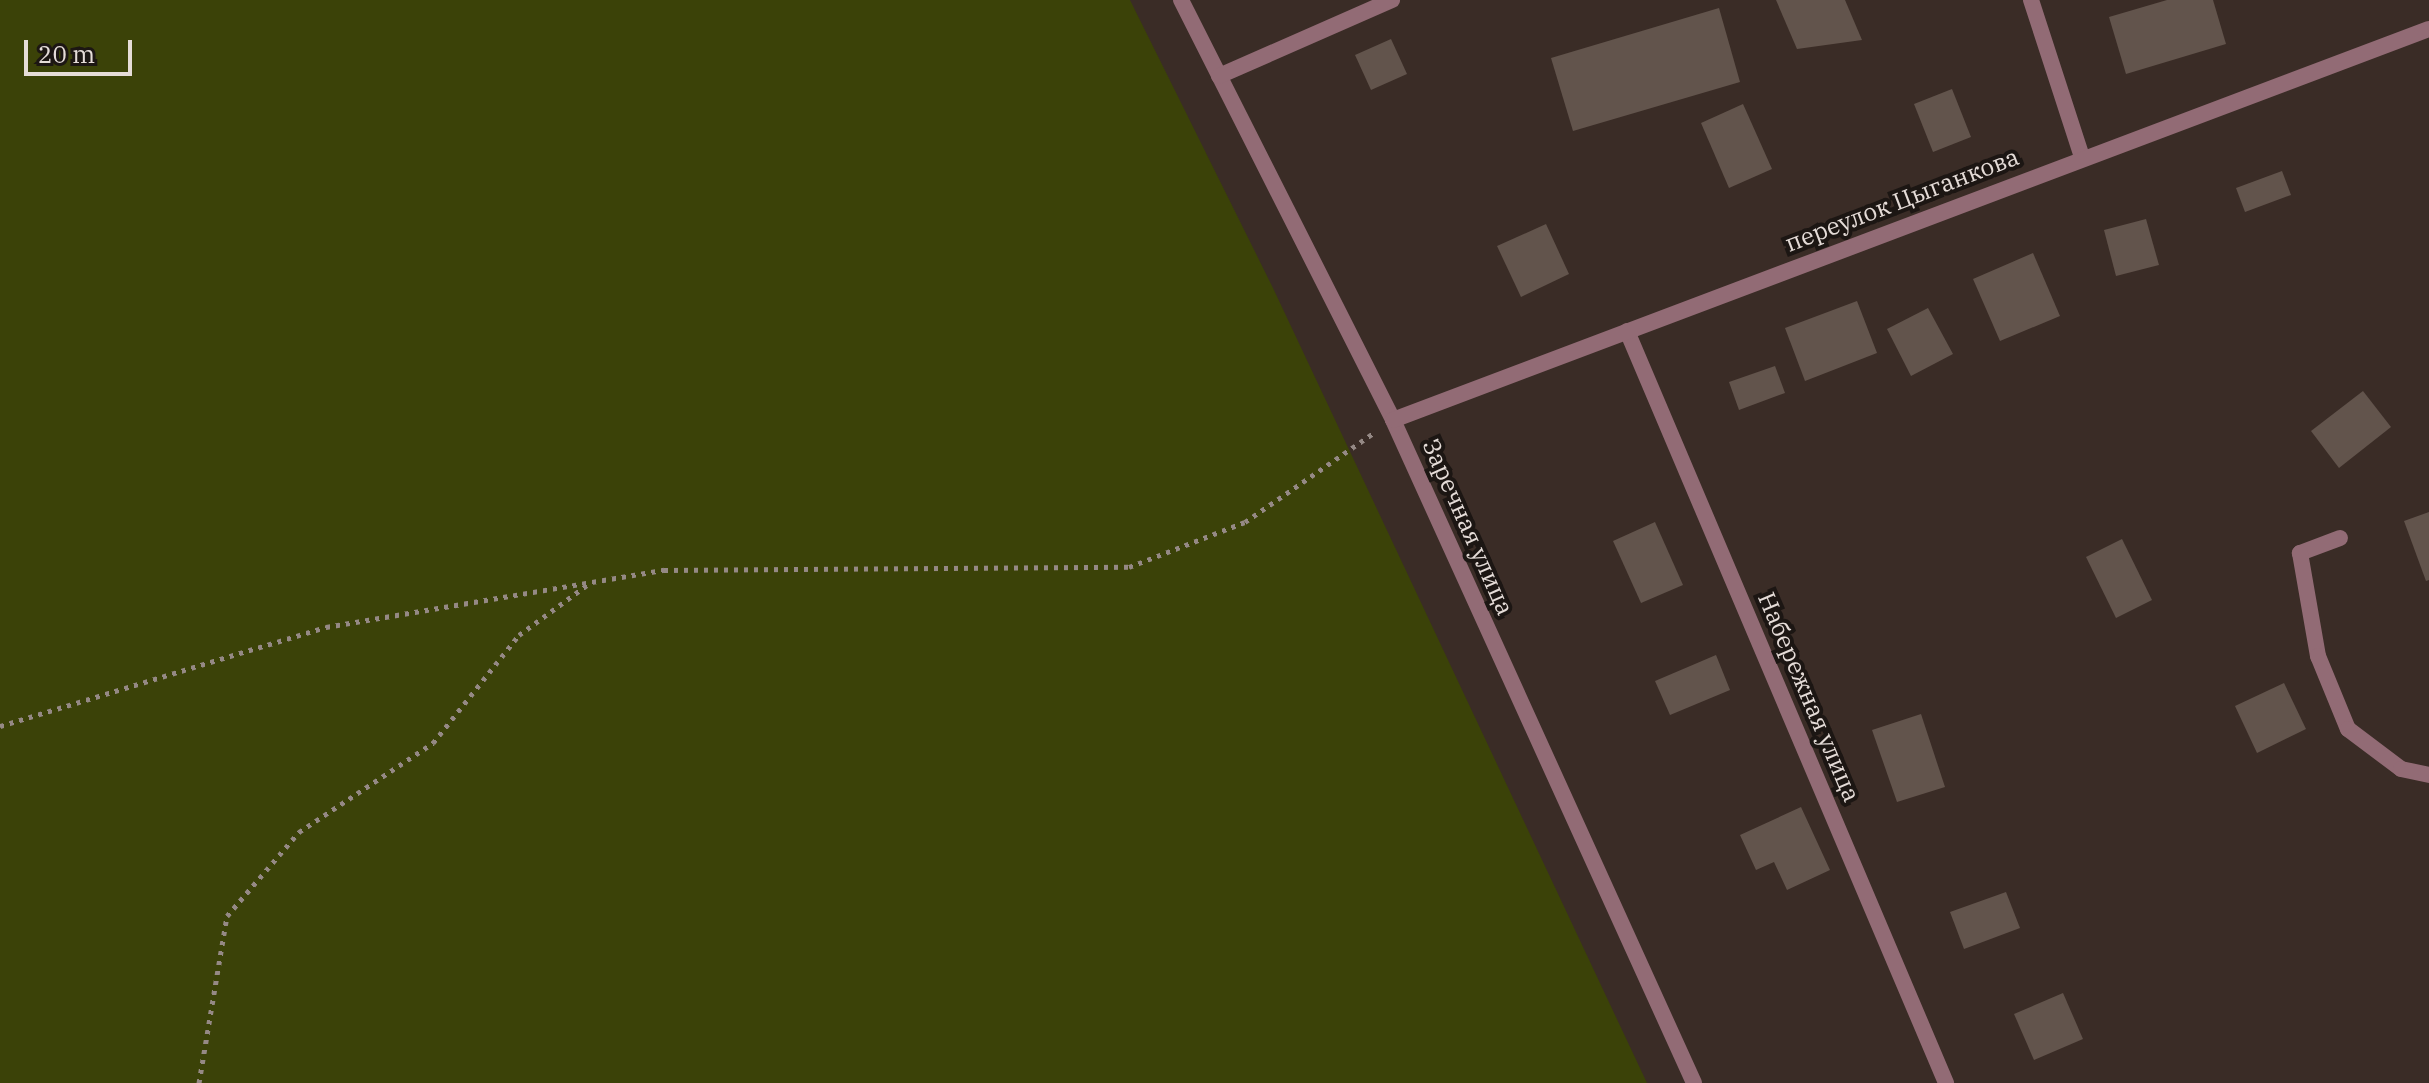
<!DOCTYPE html>
<meta charset="utf-8">
<style>
body{margin:0}
#map{position:relative;width:2429px;height:1083px;overflow:hidden;background:#3a2c26;font-family:"IBM Plex Serif",serif}
div>[style]{position:absolute}
.green>*{inset:0;background:#3b4208}
.building>*{inset:0;background:#62544c}
.path>*{height:5px;margin-top:-2.5px;transform-origin:0;background:repeating-linear-gradient(90deg,#958985 0 4px,transparent 0 10px)}
.lane>*{height:16px;margin:-8px;padding:0 8px;transform-origin:8px;border-radius:8px;background:#926b75}
.street>*{height:16px;margin:-8px;padding:0 8px;transform-origin:8px;border-radius:8px;background:#926b75}
span{translate:-50% -50%;white-space:nowrap;text-align:center;line-height:1.15;-webkit-text-stroke:8px #1c1613;paint-order:stroke}
.street-label{font-size:24px;color:#e5dcd8}
.scale{position:absolute;left:24px;top:40px;width:108px;height:36px;box-sizing:border-box;border:4px solid #e5dcd8;border-top:0;padding-left:10px;font-size:24px;line-height:28px;white-space:nowrap;color:#e5dcd8;-webkit-text-stroke:6px #1c1613;paint-order:stroke}
</style>
<div id="map">
<div class="green">
<div style="clip-path:polygon(0 0,1130px 0,1273px 288px,1647px 1083px,0 1083px)"></div>
</div>
<div class="building">
<div style="clip-path:polygon(1776px 0,1845px 0,1862px 40px,1797px 49px)"></div>
<div style="clip-path:polygon(2167px 0,2213px 0,2226px 44px,2126px 74px,2109px 17px)"></div>
<div style="clip-path:polygon(1719px 8px,1740px 82px,1573px 131px,1551px 58px)"></div>
<div style="clip-path:polygon(1391px 39px,1407px 74px,1371px 90px,1355px 55px)"></div>
<div style="clip-path:polygon(1952px 89px,1971px 137px,1933px 152px,1914px 104px)"></div>
<div style="clip-path:polygon(1743px 104px,1772px 169px,1729px 188px,1701px 123px)"></div>
<div style="clip-path:polygon(2282px 171px,2291px 195px,2245px 212px,2236px 188px)"></div>
<div style="clip-path:polygon(2146px 219px,2159px 265px,2116px 276px,2104px 230px)"></div>
<div style="clip-path:polygon(1546px 224px,1569px 274px,1521px 297px,1497px 246px)"></div>
<div style="clip-path:polygon(2033px 253px,2060px 316px,2000px 341px,1973px 279px)"></div>
<div style="clip-path:polygon(1857px 301px,1877px 353px,1805px 381px,1785px 328px)"></div>
<div style="clip-path:polygon(1928px 308px,1953px 354px,1911px 376px,1887px 329px)"></div>
<div style="clip-path:polygon(1775px 366px,1785px 393px,1739px 410px,1729px 382px)"></div>
<div style="clip-path:polygon(2363px 391px,2391px 427px,2339px 468px,2311px 431px)"></div>
<div style="clip-path:polygon(2429px 512px,2429px 580px,2426px 581px,2404px 521px)"></div>
<div style="clip-path:polygon(1655px 522px,1683px 585px,1641px 603px,1613px 541px)"></div>
<div style="clip-path:polygon(2122px 539px,2152px 600px,2116px 618px,2086px 557px)"></div>
<div style="clip-path:polygon(1716px 655px,1730px 690px,1670px 715px,1655px 681px)"></div>
<div style="clip-path:polygon(2284px 683px,2306px 729px,2257px 753px,2235px 706px)"></div>
<div style="clip-path:polygon(1921px 714px,1945px 787px,1897px 802px,1872px 730px)"></div>
<div style="clip-path:polygon(1801px 807px,1830px 870px,1787px 890px,1774px 862px,1756px 870px,1740px 835px)"></div>
<div style="clip-path:polygon(2006px 892px,2020px 928px,1964px 949px,1950px 912px)"></div>
<div style="clip-path:polygon(2063px 993px,2083px 1039px,2034px 1060px,2014px 1014px)"></div>
</div>
<div class="path">
<div style="left:0;top:726px;width:341px;rotate:-16.9deg"></div>
<div style="left:326px;top:627px;width:343px;rotate:-9.6deg"></div>
<div style="left:664px;top:570px;width:465px;rotate:-0.4deg"></div>
<div style="left:1129px;top:567px;width:124px;rotate:-21.2deg"></div>
<div style="left:1245px;top:522px;width:155px;rotate:-34.7deg"></div>
<div style="left:199px;top:1083px;width:169px;rotate:-80.5deg"></div>
<div style="left:227px;top:916px;width:111px;rotate:-49.4deg"></div>
<div style="left:299px;top:832px;width:161px;rotate:-33.6deg"></div>
<div style="left:433px;top:743px;width:138px;rotate:-51.5deg"></div>
<div style="left:519px;top:635px;width:84px;rotate:-36.3deg"></div>
</div>
<div class="lane">
<div style="left:2031px;top:0;width:165px;rotate:72deg"></div>
<div style="left:2340px;top:538px;width:43px;rotate:159.4deg"></div>
<div style="left:2300px;top:553px;width:105px;rotate:80.1deg"></div>
<div style="left:2318px;top:656px;width:79px;rotate:67.7deg"></div>
<div style="left:2348px;top:729px;width:66px;rotate:37deg"></div>
<div style="left:2401px;top:769px;width:29px;rotate:12deg"></div>
</div>
<div class="street">
<div style="left:1181px;top:0;width:470px;rotate:63.2deg"></div>
<div style="left:1393px;top:420px;width:728px;rotate:65.58deg"></div>
<div style="left:1219px;top:76px;width:189px;rotate:-23.7deg"></div>
<div style="left:1627px;top:331px;width:817px;rotate:67.01deg"></div>
<div style="left:1393px;top:420px;width:1107px;rotate:-20.68deg"></div>
</div>
<div class="street-label">
<span style="left:1902px;top:200px;rotate:-21deg">переулок Цыганкова</span>
<span style="left:1468px;top:527px;rotate:66deg">Заречная улица</span>
<span style="left:1809px;top:697px;rotate:67deg">Набережная улица</span>
</div>
<div class="scale">20 m</div>
</div>
